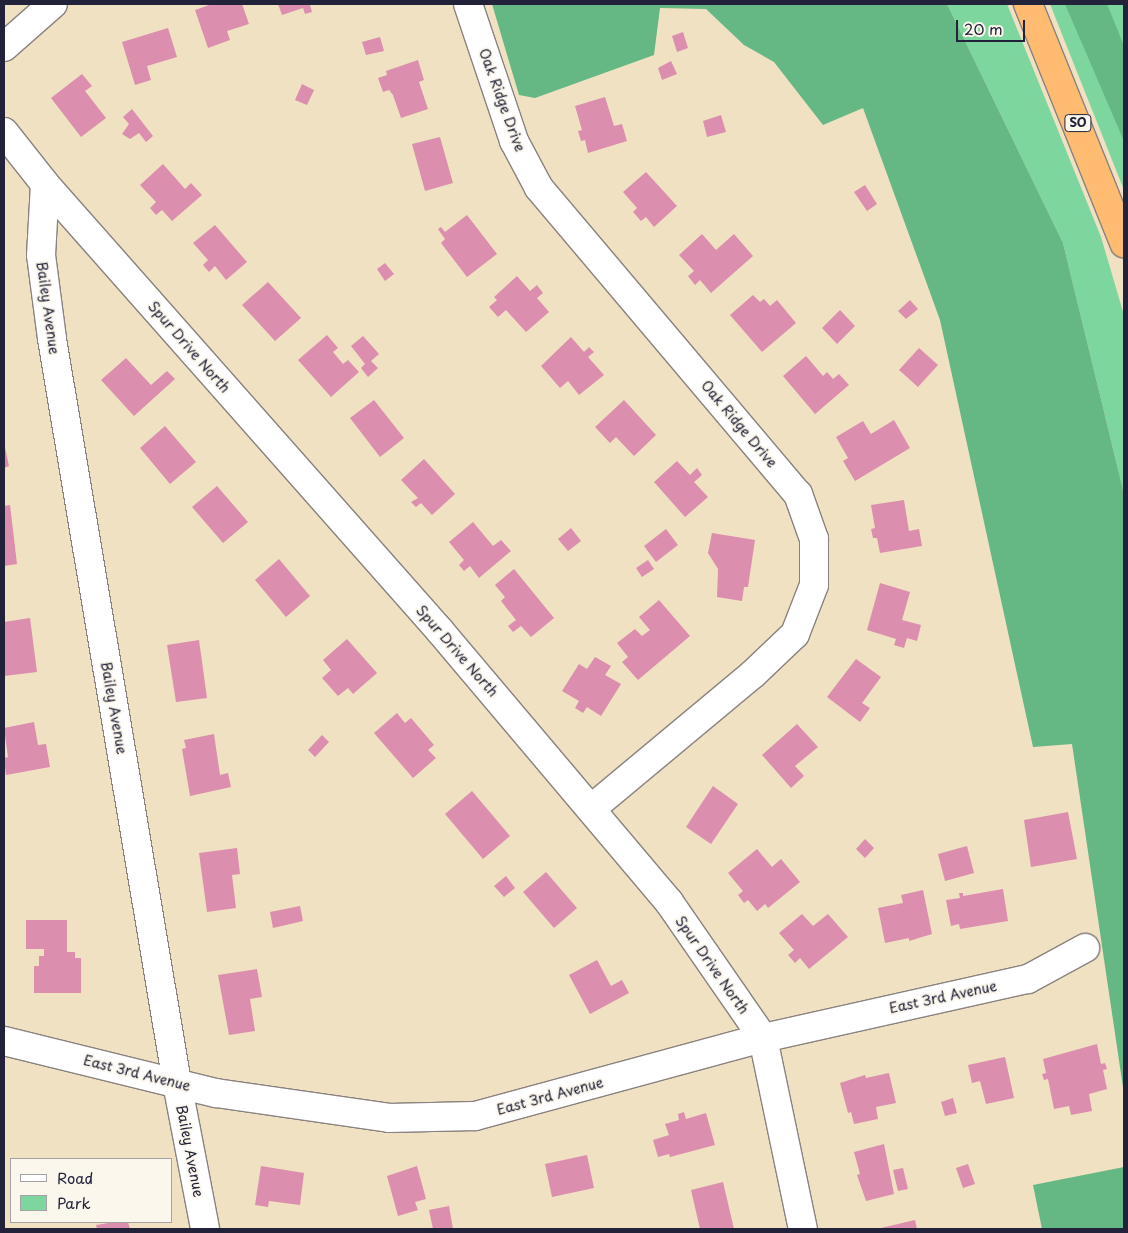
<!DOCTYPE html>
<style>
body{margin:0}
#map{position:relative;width:1128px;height:1233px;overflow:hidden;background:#f0e1c3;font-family:"Playpen Sans",sans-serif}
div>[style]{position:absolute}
.green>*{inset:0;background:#7cd69d}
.forest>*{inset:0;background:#65b784}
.building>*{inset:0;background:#db8ead}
.roads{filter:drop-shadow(1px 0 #89827f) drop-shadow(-1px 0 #89827f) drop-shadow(0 1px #89827f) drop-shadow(0 -1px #89827f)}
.minor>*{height:28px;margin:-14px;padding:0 14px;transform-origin:14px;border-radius:14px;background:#fff}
.highway>*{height:28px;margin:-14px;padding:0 14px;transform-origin:14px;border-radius:14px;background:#ffbb71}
span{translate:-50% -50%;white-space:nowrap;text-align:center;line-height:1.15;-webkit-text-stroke:4px #fbf7ec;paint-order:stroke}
.shield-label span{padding:1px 4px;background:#fbf7ec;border:1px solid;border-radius:4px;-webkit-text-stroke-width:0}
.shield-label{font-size:12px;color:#22223b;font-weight:700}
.street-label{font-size:14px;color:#22223b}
.frame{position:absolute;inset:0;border:5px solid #22223b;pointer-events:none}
.legend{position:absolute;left:10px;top:1158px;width:162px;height:65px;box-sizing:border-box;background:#fbf7ec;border:1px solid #a4a2a5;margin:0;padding:6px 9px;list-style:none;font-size:15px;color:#22223b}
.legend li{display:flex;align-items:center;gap:10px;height:25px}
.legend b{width:25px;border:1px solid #a4a2a5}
.scale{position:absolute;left:956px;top:20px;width:69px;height:22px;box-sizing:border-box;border:2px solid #22223b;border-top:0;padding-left:6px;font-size:15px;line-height:18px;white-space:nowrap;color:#22223b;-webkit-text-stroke:4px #fbf7ec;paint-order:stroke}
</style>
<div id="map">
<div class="green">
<div style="clip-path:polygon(947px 4px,1007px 4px,1101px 237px,1124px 315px,1124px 494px,1063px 243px)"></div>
<div style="clip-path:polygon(1050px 4px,1124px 4px,1124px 190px)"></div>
</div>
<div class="forest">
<div style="clip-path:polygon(492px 4px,947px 4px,1063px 243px,1124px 494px,1124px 1094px,1072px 744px,1033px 747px,940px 320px,863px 108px,823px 125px,774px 62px,744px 45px,706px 9px,660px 8px,654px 55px,535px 98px,519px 95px)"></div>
<div style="clip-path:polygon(1065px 4px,1107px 4px,1124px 46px,1124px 141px)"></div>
<div style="clip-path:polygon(1124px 1167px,1124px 1229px,1042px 1229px,1033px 1185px)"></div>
</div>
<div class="building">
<div style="clip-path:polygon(212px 4px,242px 4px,249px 24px,227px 31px,230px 40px,208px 48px,195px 10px)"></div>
<div style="clip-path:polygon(278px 4px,314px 4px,310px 5px,312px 12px,305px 14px,303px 8px,282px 15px)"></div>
<div style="clip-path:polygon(168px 28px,177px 57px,147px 66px,151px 80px,135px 85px,122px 42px)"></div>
<div style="clip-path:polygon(683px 32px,688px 48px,677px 52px,672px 36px)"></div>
<div style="clip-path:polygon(380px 37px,384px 51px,366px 55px,362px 42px)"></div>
<div style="clip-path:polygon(418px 60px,424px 80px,419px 82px,428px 109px,401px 118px,393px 95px,389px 90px,383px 92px,378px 78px,387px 75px,386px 71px)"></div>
<div style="clip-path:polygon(671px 61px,677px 74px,662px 80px,658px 68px)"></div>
<div style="clip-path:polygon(82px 74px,92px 86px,85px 91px,106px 118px,81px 137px,51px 98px)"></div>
<div style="clip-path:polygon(302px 84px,314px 90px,307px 105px,295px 100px)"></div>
<div style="clip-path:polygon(605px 97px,614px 126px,622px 124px,627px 141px,588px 153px,585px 140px,581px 141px,578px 131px,582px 130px,575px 106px)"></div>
<div style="clip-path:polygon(132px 109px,153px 136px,146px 142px,139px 133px,130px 139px,122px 134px,129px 124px,123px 117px)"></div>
<div style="clip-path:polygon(721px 115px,726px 132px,707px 137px,703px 121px)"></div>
<div style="clip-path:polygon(440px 137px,453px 183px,425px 191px,412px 144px)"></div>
<div style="clip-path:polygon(163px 164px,185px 189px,191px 183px,202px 195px,172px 221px,162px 210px,156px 215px,150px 208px,156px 202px,140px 185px)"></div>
<div style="clip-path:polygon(646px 172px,677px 206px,654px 227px,646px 217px,641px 221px,633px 212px,637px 208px,623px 192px)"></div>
<div style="clip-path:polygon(865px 185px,877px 204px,867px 211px,854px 192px)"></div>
<div style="clip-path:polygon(467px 215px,497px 254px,467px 277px,441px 243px,445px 239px,438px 229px,441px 227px,445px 232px)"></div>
<div style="clip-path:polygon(215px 225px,247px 262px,226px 280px,215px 266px,209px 272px,203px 265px,208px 260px,193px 243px)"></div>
<div style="clip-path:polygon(702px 234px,716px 250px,734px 234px,753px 256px,711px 293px,700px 280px,695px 285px,688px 276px,694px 271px,679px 255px)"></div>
<div style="clip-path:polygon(385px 263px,394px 274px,385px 281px,377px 269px)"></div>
<div style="clip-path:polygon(517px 276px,530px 291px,537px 285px,543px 293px,537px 298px,549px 312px,526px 332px,506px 310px,498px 317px,489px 307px,497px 300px,494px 297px)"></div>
<div style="clip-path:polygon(268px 282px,301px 318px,275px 341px,242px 305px)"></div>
<div style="clip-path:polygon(753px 295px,760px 302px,764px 299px,770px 306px,777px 300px,796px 323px,762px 352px,730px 315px)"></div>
<div style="clip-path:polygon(910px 300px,918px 309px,906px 319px,898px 311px)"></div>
<div style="clip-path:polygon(840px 310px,855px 326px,837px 344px,822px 328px)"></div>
<div style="clip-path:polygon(327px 335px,338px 348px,333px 352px,343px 364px,348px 360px,359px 372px,331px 397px,298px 360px)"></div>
<div style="clip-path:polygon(363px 336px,379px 354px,371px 361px,378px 368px,368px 377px,361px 368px,365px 364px,351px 346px)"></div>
<div style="clip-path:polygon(571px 337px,584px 352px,589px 347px,594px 352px,588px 357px,604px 375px,579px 395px,568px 381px,560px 388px,541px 366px)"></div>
<div style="clip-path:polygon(919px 348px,938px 365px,918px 387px,899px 370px)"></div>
<div style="clip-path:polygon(806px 356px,823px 376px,827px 372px,833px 379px,839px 374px,849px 385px,815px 414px,783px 376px)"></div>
<div style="clip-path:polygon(126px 358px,151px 385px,167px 371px,175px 379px,134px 416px,101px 380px)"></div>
<div style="clip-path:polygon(374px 400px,404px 438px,380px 457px,350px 418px)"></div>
<div style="clip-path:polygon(624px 400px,656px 435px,634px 456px,616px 437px,610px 443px,595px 427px)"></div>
<div style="clip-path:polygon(894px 420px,910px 448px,855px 481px,843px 461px,848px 458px,836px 437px,863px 421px,871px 434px)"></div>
<div style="clip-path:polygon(165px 426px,196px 462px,170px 484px,140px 448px)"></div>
<div style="clip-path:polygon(4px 443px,9px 466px,4px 468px)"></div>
<div style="clip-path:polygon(424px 459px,455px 494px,432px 515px,421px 503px,416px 507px,411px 502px,418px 498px,401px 480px)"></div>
<div style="clip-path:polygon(677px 461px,690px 475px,697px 468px,702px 475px,694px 482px,708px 497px,685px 517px,654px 482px)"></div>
<div style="clip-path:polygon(217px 486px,248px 522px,223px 543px,192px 507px)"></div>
<div style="clip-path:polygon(904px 500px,909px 531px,919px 529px,922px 546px,880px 553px,877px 538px,873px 538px,871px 529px,875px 528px,871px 505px)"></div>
<div style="clip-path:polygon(10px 505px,17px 564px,4px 566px,4px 506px)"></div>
<div style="clip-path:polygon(473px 522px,493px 546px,501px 540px,511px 551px,479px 578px,470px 566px,464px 571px,459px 565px,464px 560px,449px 542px)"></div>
<div style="clip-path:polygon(571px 528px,581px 541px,568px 551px,558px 539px)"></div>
<div style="clip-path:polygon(666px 529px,678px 545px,656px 562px,644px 546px)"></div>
<div style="clip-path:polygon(712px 533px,755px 540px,748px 587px,744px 587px,742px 601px,717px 597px,718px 569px,708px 553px)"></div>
<div style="clip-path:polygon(279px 559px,310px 596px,286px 617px,255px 580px)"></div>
<div style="clip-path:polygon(648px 560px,654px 569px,642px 577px,636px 568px)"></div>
<div style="clip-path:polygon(514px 569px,554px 618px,531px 637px,521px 626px,513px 632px,508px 626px,516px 620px,501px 601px,505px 597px,495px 585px)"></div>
<div style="clip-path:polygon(880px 583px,910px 592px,902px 620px,921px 625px,917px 641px,907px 638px,904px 648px,894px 645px,896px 639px,867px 630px)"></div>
<div style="clip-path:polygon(659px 600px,690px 636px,638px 680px,622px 662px,628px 657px,617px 643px,635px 629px,642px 636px,650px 630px,639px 617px)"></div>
<div style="clip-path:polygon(30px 618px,37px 672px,4px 676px,4px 622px)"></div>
<div style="clip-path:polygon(347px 639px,377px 673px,353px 694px,348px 688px,338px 696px,322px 678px,331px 670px,323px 660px)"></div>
<div style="clip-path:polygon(199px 640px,207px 698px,176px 702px,167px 645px)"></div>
<div style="clip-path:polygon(595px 657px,611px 666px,605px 675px,621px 684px,601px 716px,587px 707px,583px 713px,575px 708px,579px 701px,562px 691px,579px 664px,587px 669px)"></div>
<div style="clip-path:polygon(856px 659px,881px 677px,862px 703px,870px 708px,860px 722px,827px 697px)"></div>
<div style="clip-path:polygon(397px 713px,405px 723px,411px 718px,434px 745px,428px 750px,436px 758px,413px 778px,374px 733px)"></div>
<div style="clip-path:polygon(34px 722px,38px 745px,46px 744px,50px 767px,6px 775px,4px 758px,8px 757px,4px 728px)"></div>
<div style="clip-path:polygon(797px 724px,818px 747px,795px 766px,804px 776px,791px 788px,762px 755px)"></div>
<div style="clip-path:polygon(214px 734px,220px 775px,228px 773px,231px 787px,190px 796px,182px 749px,186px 748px,184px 740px)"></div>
<div style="clip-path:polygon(322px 735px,329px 742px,315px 757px,308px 750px)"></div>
<div style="clip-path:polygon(713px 786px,738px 804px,711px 844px,686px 827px)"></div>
<div style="clip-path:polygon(472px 791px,510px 836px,483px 859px,445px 814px)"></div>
<div style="clip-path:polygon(1068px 812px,1077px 859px,1031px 867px,1024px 820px)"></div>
<div style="clip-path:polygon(865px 839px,874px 848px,865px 858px,856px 849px)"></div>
<div style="clip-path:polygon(967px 846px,974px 873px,945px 881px,938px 854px)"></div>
<div style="clip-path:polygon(237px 848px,240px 874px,232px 875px,236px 908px,207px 912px,199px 853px)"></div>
<div style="clip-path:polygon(757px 849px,772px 867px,781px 859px,800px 882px,768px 908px,765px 904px,757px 911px,748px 900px,744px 903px,738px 895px,743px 891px,728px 873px)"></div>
<div style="clip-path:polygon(546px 872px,577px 908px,554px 928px,523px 892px)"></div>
<div style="clip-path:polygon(506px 876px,515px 888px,504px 897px,494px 886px)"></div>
<div style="clip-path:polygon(1003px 889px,1008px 921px,960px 929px,959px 924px,951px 926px,946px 900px,960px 898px,959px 893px,963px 893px,963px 896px)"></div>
<div style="clip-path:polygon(923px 890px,932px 934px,909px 941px,909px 938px,885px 943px,878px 908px,903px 903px,901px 895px)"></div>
<div style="clip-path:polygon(300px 906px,303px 921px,273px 928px,270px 912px)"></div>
<div style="clip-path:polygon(802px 914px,813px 926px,828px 914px,848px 937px,809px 969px,800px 958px,795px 963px,788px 955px,794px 950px,779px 933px)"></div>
<div style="clip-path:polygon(26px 920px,67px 920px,67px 952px,75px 952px,75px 958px,81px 958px,81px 993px,34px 993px,34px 966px,39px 966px,39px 956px,44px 956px,44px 949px,26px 949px)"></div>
<div style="clip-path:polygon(597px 960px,611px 986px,622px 980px,629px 993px,590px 1014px,569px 975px)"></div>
<div style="clip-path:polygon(257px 969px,262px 997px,250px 999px,255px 1031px,229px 1035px,218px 975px)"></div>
<div style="clip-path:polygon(1097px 1044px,1101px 1064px,1105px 1063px,1107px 1069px,1103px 1070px,1107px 1089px,1089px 1094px,1092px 1111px,1071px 1115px,1069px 1106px,1054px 1109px,1048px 1079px,1044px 1080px,1042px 1074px,1046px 1073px,1043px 1059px)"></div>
<div style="clip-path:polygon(1005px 1057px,1014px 1098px,986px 1104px,980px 1081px,972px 1083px,968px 1065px)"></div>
<div style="clip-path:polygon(889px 1073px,896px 1103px,876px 1107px,878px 1119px,854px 1124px,851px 1112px,848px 1113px,840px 1083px,865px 1075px,866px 1078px)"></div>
<div style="clip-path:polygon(953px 1098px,957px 1113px,945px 1116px,941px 1102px)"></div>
<div style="clip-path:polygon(684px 1112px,686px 1119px,706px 1113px,715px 1145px,670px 1157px,669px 1154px,658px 1157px,653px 1140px,669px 1135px,665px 1124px,679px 1120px,678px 1114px)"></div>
<div style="clip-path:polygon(884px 1144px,894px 1194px,866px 1201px,857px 1175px,860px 1174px,854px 1152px)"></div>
<div style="clip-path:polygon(587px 1155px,594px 1188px,552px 1197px,545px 1164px)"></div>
<div style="clip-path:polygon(968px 1164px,975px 1184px,963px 1188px,956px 1168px)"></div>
<div style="clip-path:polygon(261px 1166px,304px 1173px,300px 1205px,269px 1201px,268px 1207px,255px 1205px)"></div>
<div style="clip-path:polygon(417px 1166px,426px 1199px,415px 1202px,418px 1210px,398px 1216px,387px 1176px)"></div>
<div style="clip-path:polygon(903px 1168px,908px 1189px,898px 1191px,893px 1170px)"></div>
<div style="clip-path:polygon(723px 1182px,734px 1229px,700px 1229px,691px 1190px)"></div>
<div style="clip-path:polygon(449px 1206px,453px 1229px,433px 1229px,429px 1210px)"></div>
<div style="clip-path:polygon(915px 1220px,917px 1229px,881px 1229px,881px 1228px)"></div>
<div style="clip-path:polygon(115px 1222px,128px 1222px,130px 1229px,97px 1229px,96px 1225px)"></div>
</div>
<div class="roads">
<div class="minor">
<div style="left:468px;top:4px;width:145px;rotate:71.4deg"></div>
<div style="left:514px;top:141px;width:53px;rotate:62deg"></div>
<div style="left:539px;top:188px;width:401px;rotate:49.8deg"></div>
<div style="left:798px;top:494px;width:48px;rotate:70.4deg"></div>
<div style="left:814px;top:539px;width:46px;rotate:90deg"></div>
<div style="left:814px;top:585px;width:53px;rotate:111.2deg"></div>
<div style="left:795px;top:634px;width:58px;rotate:136.4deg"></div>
<div style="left:753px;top:674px;width:211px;rotate:140.2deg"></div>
<div style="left:4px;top:47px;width:65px;rotate:-41.3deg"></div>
<div style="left:4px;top:132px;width:66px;rotate:51.7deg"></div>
<div style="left:45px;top:184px;width:597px;rotate:48.53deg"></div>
<div style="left:440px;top:631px;width:355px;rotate:49.8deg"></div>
<div style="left:669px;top:902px;width:165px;rotate:55.3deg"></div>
<div style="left:763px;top:1038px;width:195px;rotate:78.2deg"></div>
<div style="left:45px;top:184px;width:71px;rotate:93.2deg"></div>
<div style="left:41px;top:255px;width:85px;rotate:82.5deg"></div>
<div style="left:52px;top:339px;width:754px;rotate:80.46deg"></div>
<div style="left:177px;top:1083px;width:149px;rotate:79.1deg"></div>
<div style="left:4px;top:1041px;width:218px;rotate:13.8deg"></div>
<div style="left:216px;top:1093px;width:175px;rotate:8.2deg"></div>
<div style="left:389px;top:1118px;width:86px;rotate:-1.3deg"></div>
<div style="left:475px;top:1116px;width:298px;rotate:-15.2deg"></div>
<div style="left:763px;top:1038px;width:271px;rotate:-12.6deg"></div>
<div style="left:1028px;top:979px;width:65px;rotate:-28.5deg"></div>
</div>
<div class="highway">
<div style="left:1028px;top:4px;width:258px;rotate:68.1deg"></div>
</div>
</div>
<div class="shield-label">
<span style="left:1078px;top:123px">SO</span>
</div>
<div class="street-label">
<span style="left:502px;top:100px;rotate:70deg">Oak Ridge Drive</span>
<span style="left:48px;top:308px;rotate:82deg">Bailey Avenue</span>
<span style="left:189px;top:347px;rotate:49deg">Spur Drive North</span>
<span style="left:739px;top:424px;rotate:50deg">Oak Ridge Drive</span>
<span style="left:457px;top:651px;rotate:49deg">Spur Drive North</span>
<span style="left:114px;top:708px;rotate:80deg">Bailey Avenue</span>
<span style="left:712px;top:965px;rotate:55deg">Spur Drive North</span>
<span style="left:943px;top:997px;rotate:-12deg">East 3rd Avenue</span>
<span style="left:137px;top:1073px;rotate:14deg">East 3rd Avenue</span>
<span style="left:550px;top:1096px;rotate:-15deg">East 3rd Avenue</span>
<span style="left:190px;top:1151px;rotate:79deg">Bailey Avenue</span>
</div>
<div class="frame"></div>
<ul class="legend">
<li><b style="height:6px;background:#fff"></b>Road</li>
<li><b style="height:14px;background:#7cd69d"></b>Park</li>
</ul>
<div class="scale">20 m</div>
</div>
